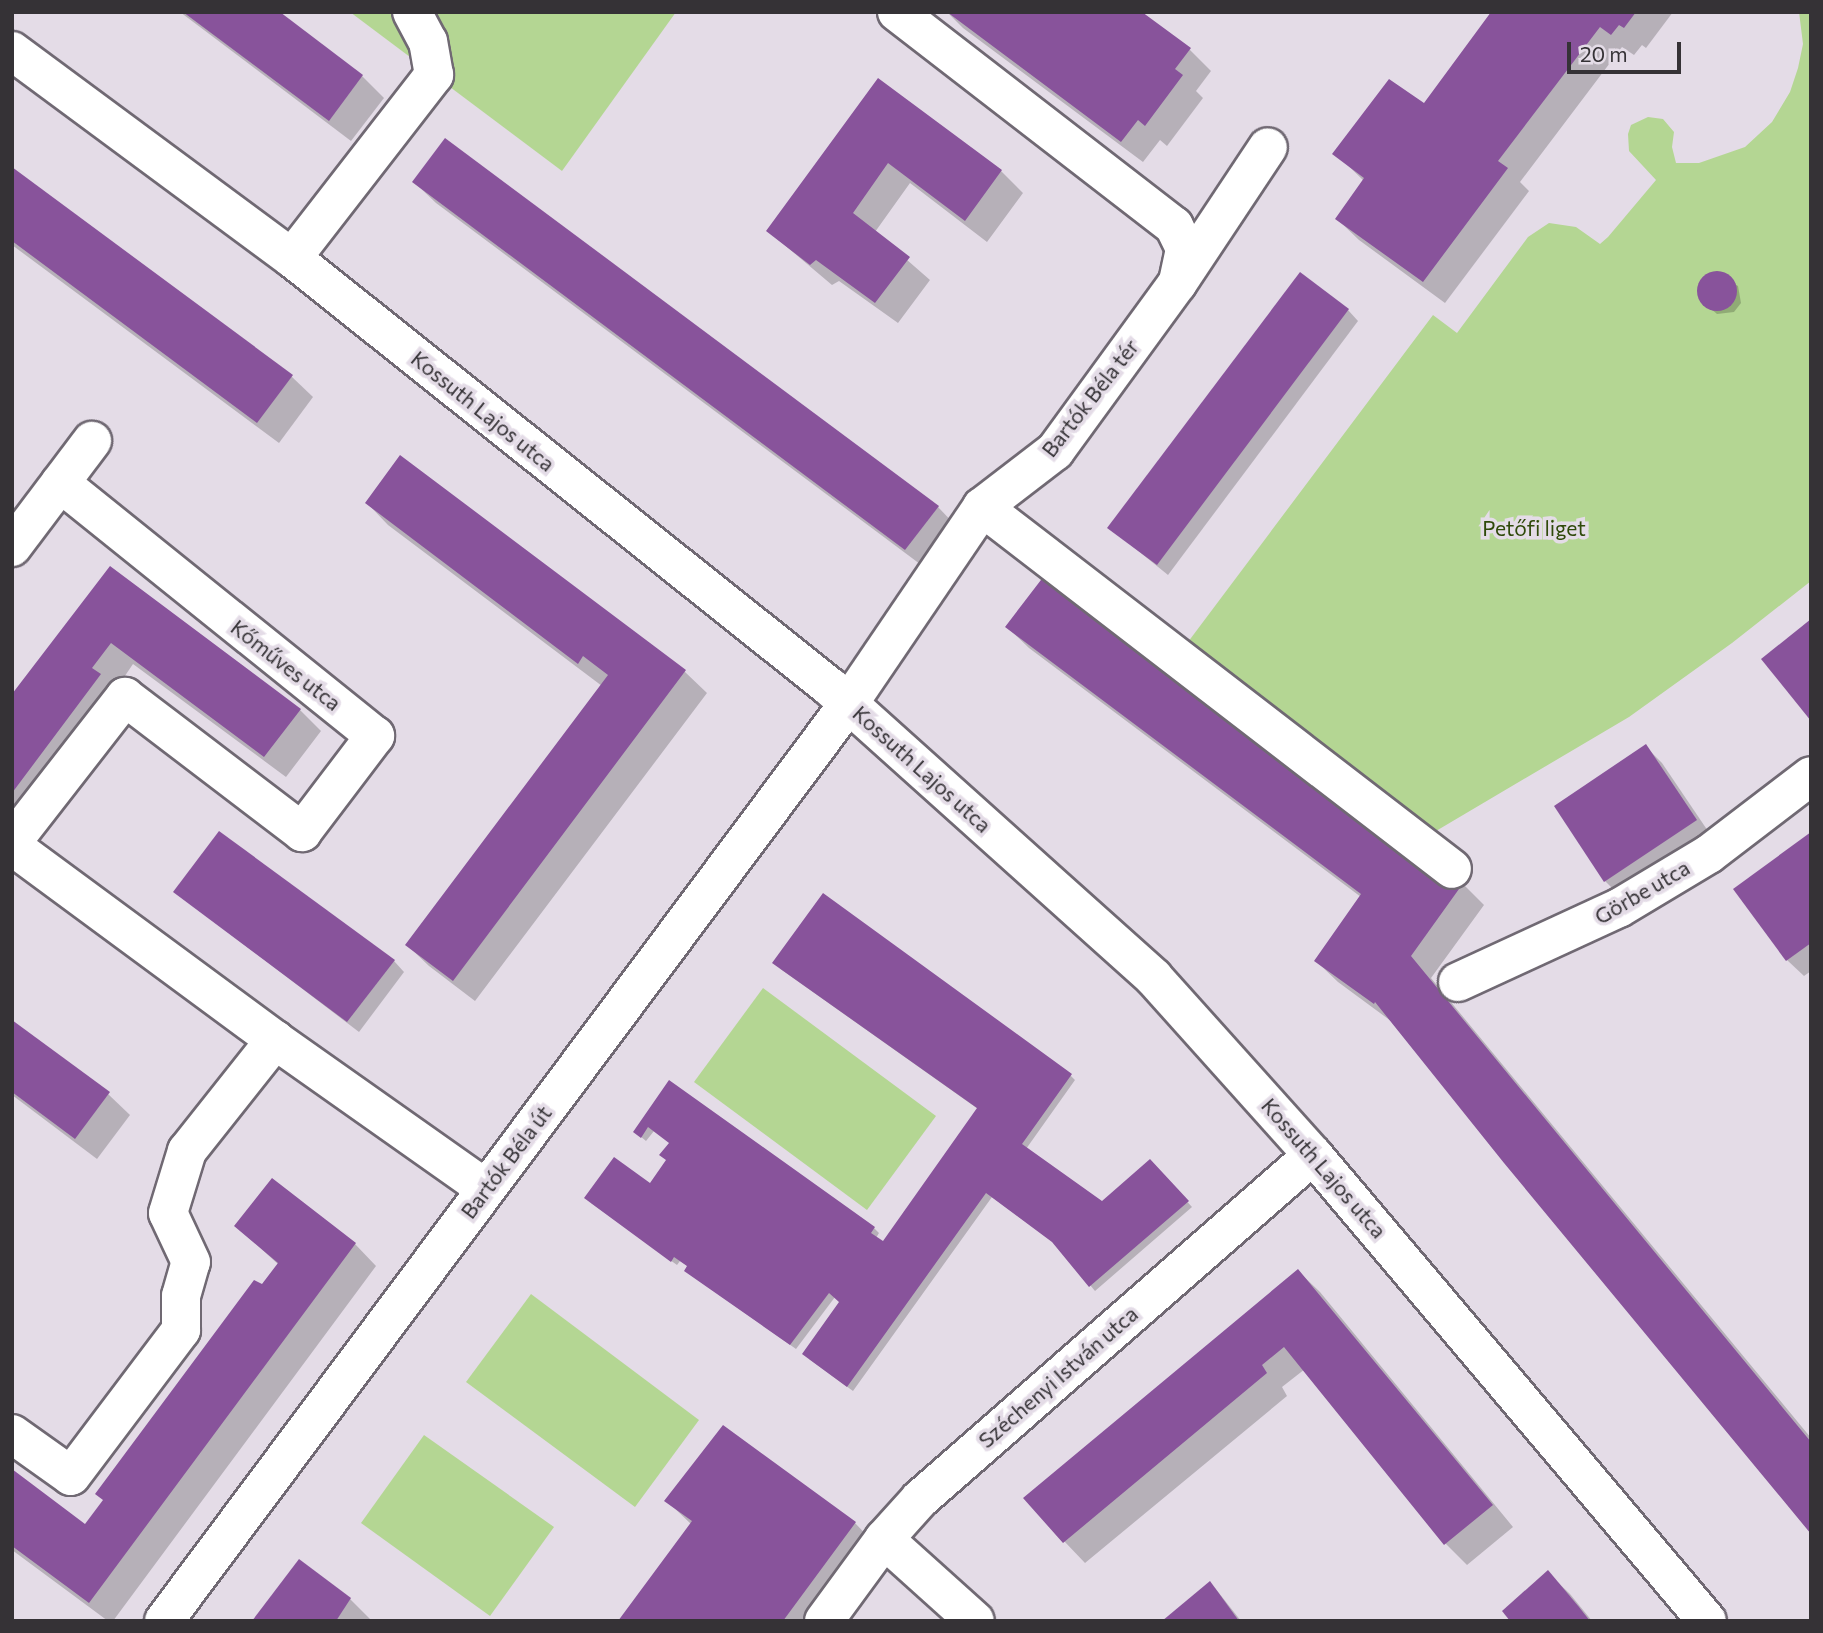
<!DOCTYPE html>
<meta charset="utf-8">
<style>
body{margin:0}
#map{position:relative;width:1823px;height:1633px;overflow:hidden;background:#e4dce7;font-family:Commissioner,sans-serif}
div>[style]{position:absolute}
.green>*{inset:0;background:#b4d693}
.shadow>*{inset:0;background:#0003}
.building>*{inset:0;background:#88539b}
.round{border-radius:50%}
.roads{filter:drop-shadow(2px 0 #706973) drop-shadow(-2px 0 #706973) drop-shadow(0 2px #706973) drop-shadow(0 -2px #706973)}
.minor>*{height:38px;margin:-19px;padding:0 19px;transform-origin:19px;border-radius:19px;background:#fff}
span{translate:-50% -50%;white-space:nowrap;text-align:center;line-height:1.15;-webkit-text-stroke:7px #e4dce7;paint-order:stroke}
.street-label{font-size:21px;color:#353236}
.park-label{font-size:21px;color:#2f490a}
.frame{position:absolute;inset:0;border:14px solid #353236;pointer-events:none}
.scale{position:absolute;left:1567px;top:42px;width:114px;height:32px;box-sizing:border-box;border:4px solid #353236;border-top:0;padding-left:9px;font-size:21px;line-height:24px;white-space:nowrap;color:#353236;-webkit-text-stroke:5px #e4dce7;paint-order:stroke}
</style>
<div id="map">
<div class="green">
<div style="clip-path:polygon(350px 12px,676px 12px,562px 171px)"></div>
<div style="clip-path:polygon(1799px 12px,1811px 12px,1811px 581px,1732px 643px,1629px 717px,1436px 831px,1188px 642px,1433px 315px,1457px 333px,1528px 237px,1549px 223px,1576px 227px,1600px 244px,1608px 237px,1656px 180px,1629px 151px,1628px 134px,1631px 125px,1648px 117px,1663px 119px,1674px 132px,1672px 147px,1676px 163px,1699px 163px,1745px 147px,1772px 122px,1790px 92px,1798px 68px,1803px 44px)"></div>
<div style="clip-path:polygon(763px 988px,936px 1116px,867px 1210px,694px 1082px)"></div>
<div style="clip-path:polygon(531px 1294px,699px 1420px,635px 1507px,466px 1382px)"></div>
<div style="clip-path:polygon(424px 1435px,554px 1527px,490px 1616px,361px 1523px)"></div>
</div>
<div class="shadow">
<div style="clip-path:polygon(180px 12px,277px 12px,362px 76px,384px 98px,351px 141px)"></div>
<div style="clip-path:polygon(947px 12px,1139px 12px,1190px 50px,1211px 71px,1196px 91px,1203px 98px,1167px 146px,1160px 140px,1143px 162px,963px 28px)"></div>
<div style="clip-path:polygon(1492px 12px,1673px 12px,1646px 48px,1642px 45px,1634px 55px,1622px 47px,1520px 182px,1529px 191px,1445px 303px,1359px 240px,1337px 219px,1364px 181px,1335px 153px,1424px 106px)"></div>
<div style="clip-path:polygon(878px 80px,1001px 171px,1023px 193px,987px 242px,910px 183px,875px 232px,930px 280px,898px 323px,839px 281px,832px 285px,768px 231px)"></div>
<div style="clip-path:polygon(12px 169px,291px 376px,313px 397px,279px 443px,12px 245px)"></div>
<div style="clip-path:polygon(414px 182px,938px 507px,959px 529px,928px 570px,436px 203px)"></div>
<div style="clip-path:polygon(1716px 273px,1738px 286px,1741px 303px,1734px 312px,1717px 314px,1702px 301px,1699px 289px,1705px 278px)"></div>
<div style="clip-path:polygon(1348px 310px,1358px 321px,1168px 575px,1110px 528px)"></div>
<div style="clip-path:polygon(401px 458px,685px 672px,707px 693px,475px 1001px,429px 966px,407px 945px,602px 686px,388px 525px,367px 503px)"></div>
<div style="clip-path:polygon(111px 569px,300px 710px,321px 731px,286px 777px,133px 664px,12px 843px,12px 699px)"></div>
<div style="clip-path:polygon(1007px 627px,1463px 884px,1484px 905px,1431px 978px,1811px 1438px,1811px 1528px,1395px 1024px,1338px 982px,1316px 961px,1361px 897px,1029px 648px)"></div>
<div style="clip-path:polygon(1646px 747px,1662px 763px,1712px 837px,1621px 897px,1605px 881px)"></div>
<div style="clip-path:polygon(1811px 834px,1811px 971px,1804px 976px,1787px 960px)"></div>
<div style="clip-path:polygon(175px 892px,394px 961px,404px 972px,359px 1032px)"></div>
<div style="clip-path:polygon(779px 968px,1070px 1075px,1075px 1080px,1026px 1149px,1102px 1203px,1150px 1161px,1192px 1207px,1095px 1291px,1056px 1244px,992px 1197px,853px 1391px,809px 1359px,841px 1302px,835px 1297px,796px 1349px,691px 1275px,689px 1267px,680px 1261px,677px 1265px,591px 1203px,650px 1185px,668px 1161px,670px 1143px,654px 1131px,646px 1141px,640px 1136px,669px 1083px,874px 1228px,879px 1233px,876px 1238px,883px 1243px,978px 1109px)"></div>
<div style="clip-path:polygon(12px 1022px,108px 1094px,130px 1115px,97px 1159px,12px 1095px)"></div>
<div style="clip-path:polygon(236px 1226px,355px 1244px,376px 1266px,113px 1621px,108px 1621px,12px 1550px,12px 1472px,85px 1527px,279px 1265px)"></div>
<div style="clip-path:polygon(1298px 1271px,1320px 1292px,1513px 1527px,1467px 1565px,1446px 1544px,1305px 1369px,1282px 1387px,1287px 1396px,1085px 1563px,1064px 1541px)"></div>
<div style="clip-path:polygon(667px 1501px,855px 1523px,876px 1545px,820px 1621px,621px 1621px,692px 1525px)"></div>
<div style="clip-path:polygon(1548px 1573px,1570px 1594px,1592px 1621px,1512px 1621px)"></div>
<div style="clip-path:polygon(1215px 1588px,1241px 1621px,1165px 1621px)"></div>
<div style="clip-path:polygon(350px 1599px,372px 1621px,255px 1621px)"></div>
</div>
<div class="building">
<div style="clip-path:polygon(183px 12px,280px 12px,363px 75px,329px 121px)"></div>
<div style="clip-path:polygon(947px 12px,1142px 12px,1191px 48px,1175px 69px,1183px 75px,1145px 126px,1138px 120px,1121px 142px)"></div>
<div style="clip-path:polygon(1491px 12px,1636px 12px,1624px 28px,1619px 25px,1611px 35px,1600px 27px,1498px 161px,1508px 168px,1423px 282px,1335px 219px,1364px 178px,1332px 154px,1389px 79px,1424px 103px)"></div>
<div style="clip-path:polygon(878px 78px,1002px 170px,965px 221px,888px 163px,853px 213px,910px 257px,875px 303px,816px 260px,810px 265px,766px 231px)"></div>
<div style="clip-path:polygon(445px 138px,939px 506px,905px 550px,412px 182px)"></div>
<div style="clip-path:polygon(12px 167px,293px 375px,257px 423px,12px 241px)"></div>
<div class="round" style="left:1697px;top:271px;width:40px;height:40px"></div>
<div style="clip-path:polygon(1300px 272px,1349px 309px,1157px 565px,1107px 528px)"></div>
<div style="clip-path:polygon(400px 455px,686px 670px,453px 981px,405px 945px,608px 675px,583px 656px,578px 664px,365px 503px)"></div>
<div style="clip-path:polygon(110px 566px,301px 709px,264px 757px,111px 643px,92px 668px,101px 674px,12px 793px,12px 694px)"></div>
<div style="clip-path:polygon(1044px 576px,1464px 882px,1411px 956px,1811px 1442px,1811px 1534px,1504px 1163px,1375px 1002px,1374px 1004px,1314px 961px,1361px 894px,1005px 627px)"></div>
<div style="clip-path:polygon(1811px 619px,1811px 721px,1761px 659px)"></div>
<div style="clip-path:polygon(1646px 744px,1697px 820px,1604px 882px,1554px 806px)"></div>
<div style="clip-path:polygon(219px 831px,395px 960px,347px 1022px,173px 892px)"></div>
<div style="clip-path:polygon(1811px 832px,1811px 943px,1786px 961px,1733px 889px)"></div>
<div style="clip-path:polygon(823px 893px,1072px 1074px,1022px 1144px,1102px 1201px,1150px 1159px,1189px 1201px,1089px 1287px,1052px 1242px,986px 1193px,847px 1387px,802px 1354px,839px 1302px,829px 1293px,790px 1345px,684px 1271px,687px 1266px,674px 1257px,671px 1262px,584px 1198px,614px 1157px,650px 1183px,666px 1160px,659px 1155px,669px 1143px,648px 1127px,641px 1138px,633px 1132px,669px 1080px,875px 1227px,871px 1233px,883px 1241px,977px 1108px,772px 963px)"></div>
<div style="clip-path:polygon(12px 1020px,110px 1092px,75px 1139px,12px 1092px)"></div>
<div style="clip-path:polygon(272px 1178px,356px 1243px,89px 1603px,12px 1546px,12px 1469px,85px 1524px,103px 1500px,95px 1494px,254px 1280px,262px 1284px,278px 1263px,234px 1226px)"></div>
<div style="clip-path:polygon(1298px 1269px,1493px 1505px,1444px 1545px,1284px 1347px,1262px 1365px,1267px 1373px,1063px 1543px,1023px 1498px)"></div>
<div style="clip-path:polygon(723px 1425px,856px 1522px,783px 1621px,618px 1621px,692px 1521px,664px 1501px)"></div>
<div style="clip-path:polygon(299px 1559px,351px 1598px,336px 1621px,252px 1621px)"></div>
<div style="clip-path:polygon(1548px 1570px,1579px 1607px,1590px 1621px,1510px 1621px,1502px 1611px)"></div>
<div style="clip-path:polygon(1210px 1581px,1239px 1621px,1162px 1621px)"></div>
</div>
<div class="roads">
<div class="minor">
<div style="left:897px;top:12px;width:350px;rotate:37.7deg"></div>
<div style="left:1174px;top:226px;width:25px;rotate:64deg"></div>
<div style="left:1185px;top:249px;width:34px;rotate:102deg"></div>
<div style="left:12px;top:51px;width:348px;rotate:36.5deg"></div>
<div style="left:292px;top:258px;width:688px;rotate:38.57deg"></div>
<div style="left:830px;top:687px;width:435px;rotate:41.9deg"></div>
<div style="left:1154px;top:978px;width:238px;rotate:48.1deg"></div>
<div style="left:1313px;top:1155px;width:610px;rotate:49.79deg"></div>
<div style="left:292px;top:258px;width:232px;rotate:-52.2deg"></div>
<div style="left:434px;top:75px;width:34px;rotate:-100deg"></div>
<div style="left:428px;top:42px;width:34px;rotate:-118deg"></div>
<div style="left:982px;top:507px;width:593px;rotate:37.6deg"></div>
<div style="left:12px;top:547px;width:133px;rotate:-53deg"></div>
<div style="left:12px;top:842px;width:184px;rotate:-52.1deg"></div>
<div style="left:125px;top:697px;width:223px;rotate:37.3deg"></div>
<div style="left:302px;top:832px;width:121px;rotate:-52.8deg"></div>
<div style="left:375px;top:736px;width:404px;rotate:-141.2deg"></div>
<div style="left:12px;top:846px;width:327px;rotate:36.4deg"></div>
<div style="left:1458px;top:982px;width:177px;rotate:-24.7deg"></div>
<div style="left:1619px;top:908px;width:105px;rotate:-31deg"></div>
<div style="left:1709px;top:854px;width:128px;rotate:-37.4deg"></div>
<div style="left:12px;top:1434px;width:72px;rotate:35.4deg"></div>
<div style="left:71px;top:1476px;width:183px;rotate:-53deg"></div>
<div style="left:181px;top:1330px;width:34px;rotate:-90deg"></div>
<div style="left:181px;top:1296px;width:35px;rotate:-74deg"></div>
<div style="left:191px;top:1262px;width:54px;rotate:-115.1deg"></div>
<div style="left:168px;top:1213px;width:65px;rotate:-73deg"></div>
<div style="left:187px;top:1151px;width:142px;rotate:-51.6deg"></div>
<div style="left:275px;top:1040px;width:258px;rotate:35.2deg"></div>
<div style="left:884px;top:1539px;width:122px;rotate:42deg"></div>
<div style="left:164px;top:1621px;width:1145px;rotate:-53.27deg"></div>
<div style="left:849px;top:703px;width:237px;rotate:-55.8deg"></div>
<div style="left:982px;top:507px;width:92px;rotate:-37.5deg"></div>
<div style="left:1055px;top:451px;width:207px;rotate:-53.9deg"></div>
<div style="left:1177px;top:284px;width:164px;rotate:-56.4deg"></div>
<div style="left:824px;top:1621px;width:102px;rotate:-53.8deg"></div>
<div style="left:884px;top:1539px;width:54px;rotate:-48deg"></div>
<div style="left:920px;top:1499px;width:522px;rotate:-41.2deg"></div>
</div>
</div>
<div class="street-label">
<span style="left:1090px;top:398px;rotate:-52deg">Bartók Béla tér</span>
<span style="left:483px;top:411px;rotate:39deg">Kossuth Lajos utca</span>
<span style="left:286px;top:665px;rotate:38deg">Kőműves utca</span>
<span style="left:922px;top:769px;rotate:42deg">Kossuth Lajos utca</span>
<span style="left:1642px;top:892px;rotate:-30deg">Görbe utca</span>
<span style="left:506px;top:1162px;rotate:-53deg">Bartók Béla út</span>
<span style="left:1324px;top:1168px;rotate:49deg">Kossuth Lajos utca</span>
<span style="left:1058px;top:1377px;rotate:-41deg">Széchenyi István utca</span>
</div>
<div class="park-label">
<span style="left:1534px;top:528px">Petőfi liget</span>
</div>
<div class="frame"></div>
<div class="scale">20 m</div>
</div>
